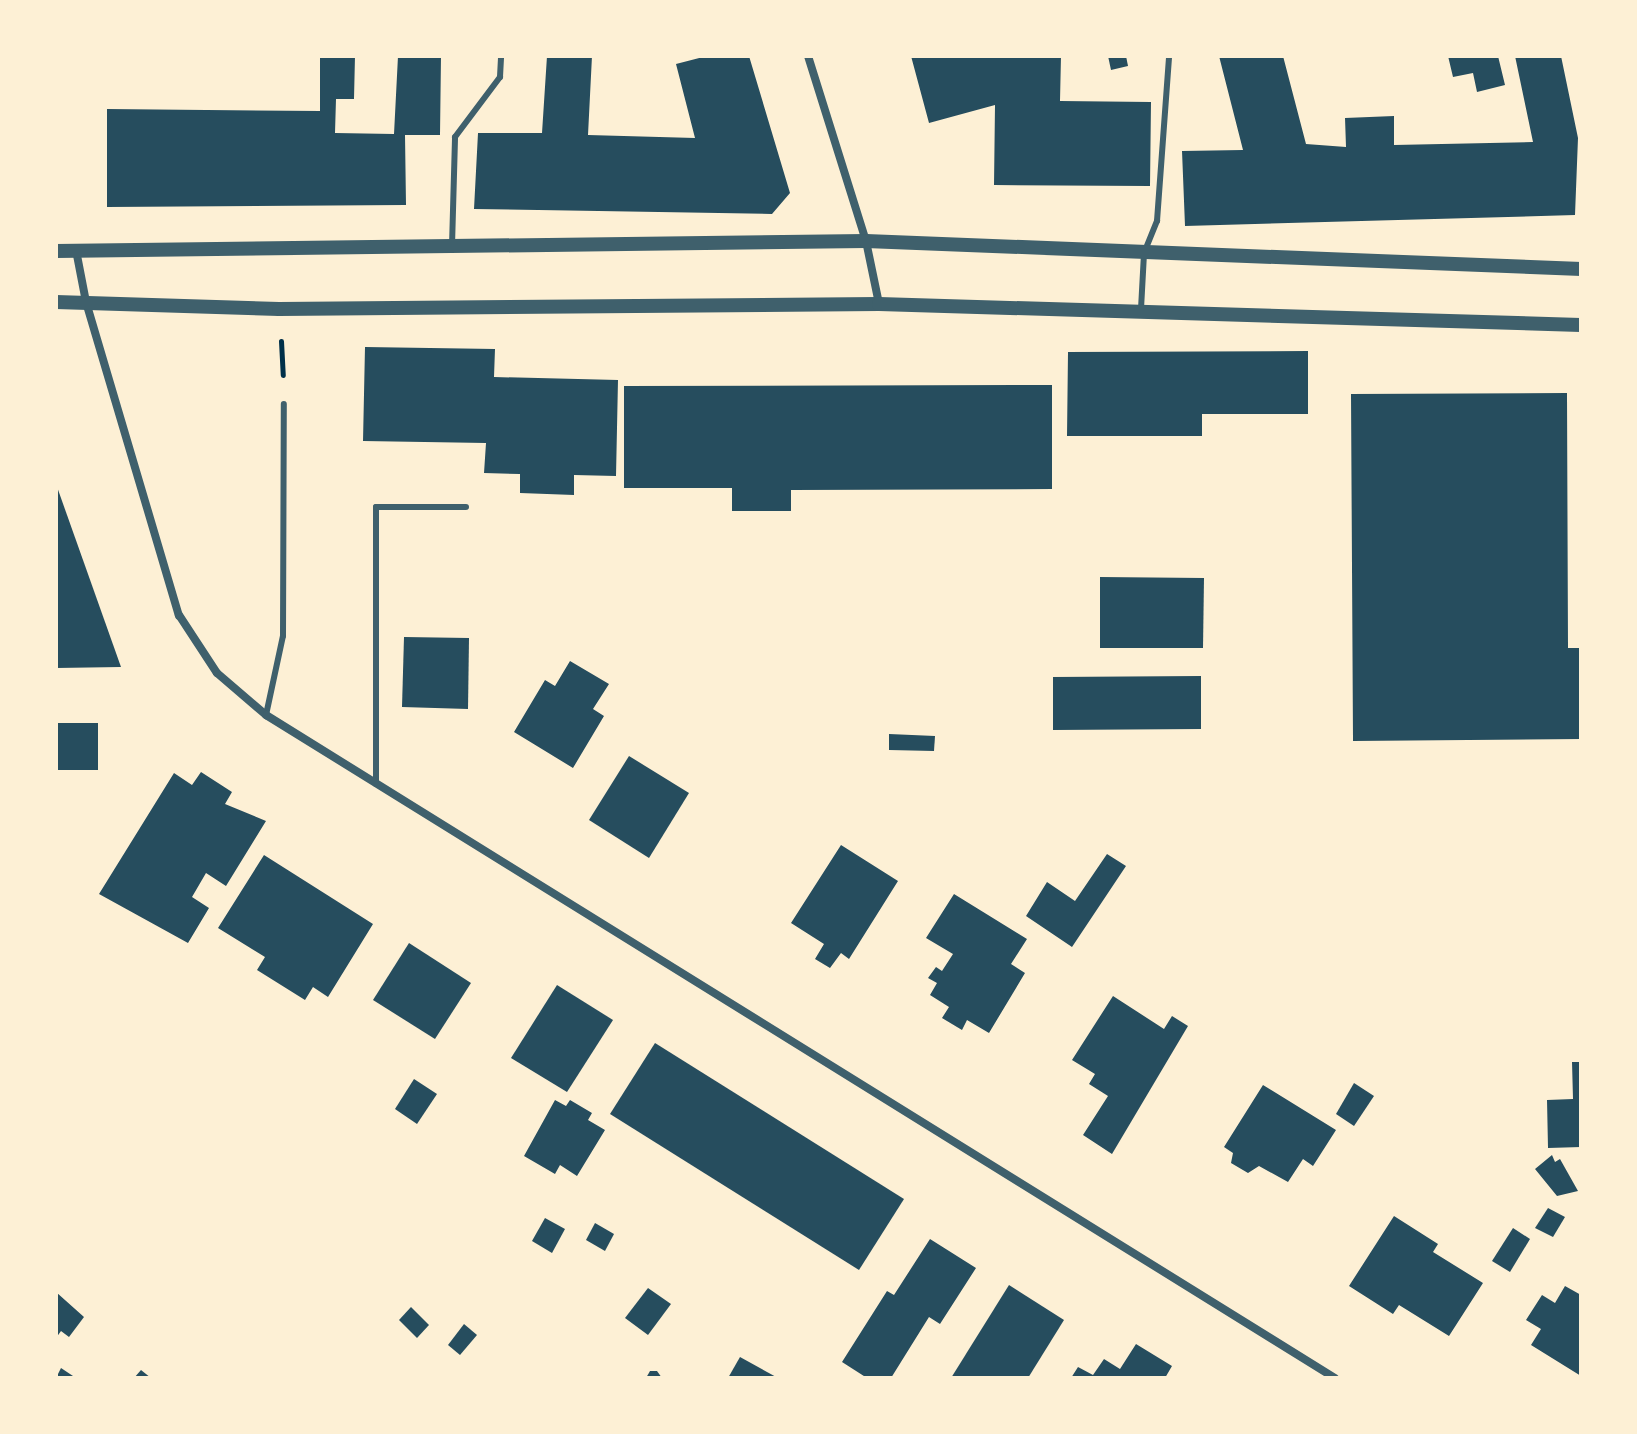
<!DOCTYPE html>
<style>
body{margin:0}
#map{position:relative;width:1637px;height:1434px;overflow:hidden;background:#fdf0d5;font-family:Helvetica,sans-serif}
div>[style]{position:absolute}
.building>*{inset:0;background:#264d5e}
.path>*{height:5px;margin:-2.5px;padding:0 2.5px;transform-origin:2.5px;border-radius:2.5px;background:#003049}
.service>*{height:6px;margin:-3px;padding:0 3px;transform-origin:3px;border-radius:3px;background:#3f606c}
.minor>*{height:8px;margin:-4px;padding:0 4px;transform-origin:4px;border-radius:4px;background:#3f606c}
.tertiary>*{height:14px;margin:-7px;padding:0 7px;transform-origin:7px;border-radius:7px;background:#3f606c}
span{translate:-50% -50%;white-space:nowrap;text-align:center;line-height:1.15;-webkit-text-stroke:6px #fdf0d5;paint-order:stroke}
.frame{position:absolute;inset:0;border:58px solid #fdf0d5;pointer-events:none}
</style>
<div id="map">
<div class="building">
<div style="clip-path:polygon(320px 56px,355px 56px,354px 99px,336px 99px,335px 133px,394px 134px,398px 56px,441px 56px,440px 135px,405px 135px,406px 205px,107px 207px,107px 109px,320px 111px)"></div>
<div style="clip-path:polygon(547px 56px,592px 56px,588px 135px,695px 138px,676px 64px,707px 56px,749px 56px,790px 193px,772px 214px,474px 209px,478px 133px,542px 133px)"></div>
<div style="clip-path:polygon(911px 56px,1061px 56px,1060px 101px,1151px 102px,1150px 186px,994px 185px,995px 105px,929px 123px)"></div>
<div style="clip-path:polygon(1108px 56px,1126px 56px,1128px 66px,1111px 70px)"></div>
<div style="clip-path:polygon(1219px 56px,1283px 56px,1306px 144px,1346px 147px,1345px 118px,1394px 116px,1394px 145px,1533px 142px,1515px 56px,1561px 56px,1578px 138px,1575px 215px,1185px 226px,1182px 151px,1243px 150px)"></div>
<div style="clip-path:polygon(1448px 56px,1498px 56px,1505px 85px,1477px 92px,1473px 73px,1453px 77px)"></div>
<div style="clip-path:polygon(365px 347px,495px 349px,494px 377px,618px 380px,616px 476px,574px 475px,574px 495px,520px 493px,520px 474px,484px 473px,486px 443px,363px 441px)"></div>
<div style="clip-path:polygon(1308px 351px,1308px 414px,1202px 414px,1202px 436px,1067px 436px,1068px 352px)"></div>
<div style="clip-path:polygon(1052px 385px,1052px 489px,791px 490px,791px 511px,732px 511px,732px 488px,624px 488px,624px 386px)"></div>
<div style="clip-path:polygon(1567px 393px,1568px 648px,1581px 648px,1581px 739px,1353px 741px,1351px 394px)"></div>
<div style="clip-path:polygon(56px 484px,121px 667px,56px 668px)"></div>
<div style="clip-path:polygon(1100px 577px,1204px 578px,1203px 648px,1100px 648px)"></div>
<div style="clip-path:polygon(404px 637px,469px 638px,468px 709px,402px 707px)"></div>
<div style="clip-path:polygon(570px 661px,609px 684px,593px 709px,604px 716px,573px 768px,514px 732px,545px 680px,555px 686px)"></div>
<div style="clip-path:polygon(1201px 676px,1201px 729px,1053px 730px,1053px 677px)"></div>
<div style="clip-path:polygon(56px 723px,98px 723px,98px 770px,56px 770px)"></div>
<div style="clip-path:polygon(889px 734px,935px 736px,934px 751px,889px 750px)"></div>
<div style="clip-path:polygon(629px 756px,689px 793px,649px 858px,589px 820px)"></div>
<div style="clip-path:polygon(201px 772px,232px 792px,225px 804px,266px 821px,226px 886px,206px 873px,192px 897px,209px 908px,188px 943px,99px 894px,174px 773px,192px 785px)"></div>
<div style="clip-path:polygon(841px 845px,898px 881px,849px 959px,841px 953px,830px 968px,815px 959px,824px 944px,791px 923px)"></div>
<div style="clip-path:polygon(1107px 854px,1126px 866px,1072px 947px,1026px 916px,1047px 882px,1075px 901px)"></div>
<div style="clip-path:polygon(264px 855px,373px 924px,328px 997px,313px 987px,305px 1000px,257px 970px,265px 957px,218px 928px)"></div>
<div style="clip-path:polygon(954px 894px,1027px 939px,1011px 964px,1025px 973px,989px 1033px,967px 1020px,962px 1030px,942px 1018px,949px 1007px,930px 995px,937px 983px,928px 978px,936px 967px,942px 971px,953px 954px,926px 938px)"></div>
<div style="clip-path:polygon(409px 943px,471px 983px,435px 1039px,373px 1000px)"></div>
<div style="clip-path:polygon(557px 985px,613px 1020px,567px 1092px,511px 1058px)"></div>
<div style="clip-path:polygon(1113px 996px,1164px 1029px,1172px 1016px,1188px 1026px,1112px 1154px,1083px 1135px,1108px 1096px,1089px 1084px,1095px 1074px,1072px 1060px)"></div>
<div style="clip-path:polygon(655px 1043px,904px 1199px,859px 1270px,610px 1114px)"></div>
<div style="clip-path:polygon(1572px 1062px,1581px 1062px,1581px 1147px,1548px 1148px,1547px 1100px,1573px 1099px)"></div>
<div style="clip-path:polygon(414px 1079px,437px 1094px,417px 1124px,395px 1109px)"></div>
<div style="clip-path:polygon(1354px 1083px,1374px 1096px,1354px 1126px,1336px 1114px)"></div>
<div style="clip-path:polygon(1263px 1085px,1336px 1130px,1313px 1166px,1303px 1159px,1288px 1182px,1259px 1166px,1248px 1173px,1231px 1163px,1233px 1153px,1224px 1147px)"></div>
<div style="clip-path:polygon(555px 1100px,566px 1106px,570px 1100px,592px 1113px,588px 1120px,605px 1130px,577px 1176px,560px 1165px,555px 1174px,524px 1156px)"></div>
<div style="clip-path:polygon(1552px 1155px,1555px 1162px,1560px 1159px,1578px 1191px,1557px 1196px,1535px 1169px)"></div>
<div style="clip-path:polygon(1548px 1208px,1565px 1217px,1553px 1237px,1535px 1228px)"></div>
<div style="clip-path:polygon(1394px 1216px,1438px 1244px,1433px 1252px,1483px 1283px,1449px 1336px,1399px 1305px,1393px 1314px,1349px 1286px)"></div>
<div style="clip-path:polygon(545px 1218px,565px 1229px,552px 1253px,532px 1241px)"></div>
<div style="clip-path:polygon(595px 1223px,614px 1234px,605px 1251px,586px 1240px)"></div>
<div style="clip-path:polygon(1513px 1228px,1530px 1239px,1510px 1272px,1492px 1261px)"></div>
<div style="clip-path:polygon(930px 1239px,976px 1268px,940px 1324px,929px 1317px,891px 1378px,867px 1378px,842px 1362px,887px 1291px,894px 1295px)"></div>
<div style="clip-path:polygon(1009px 1285px,1064px 1320px,1028px 1378px,951px 1378px)"></div>
<div style="clip-path:polygon(1565px 1286px,1581px 1295px,1581px 1376px,1531px 1345px,1541px 1329px,1526px 1320px,1542px 1295px,1555px 1303px)"></div>
<div style="clip-path:polygon(648px 1288px,671px 1304px,648px 1335px,625px 1318px)"></div>
<div style="clip-path:polygon(56px 1292px,84px 1317px,69px 1337px,61px 1331px,56px 1338px)"></div>
<div style="clip-path:polygon(411px 1307px,429px 1325px,417px 1338px,399px 1320px)"></div>
<div style="clip-path:polygon(464px 1324px,477px 1335px,460px 1355px,448px 1345px)"></div>
<div style="clip-path:polygon(1136px 1344px,1172px 1366px,1165px 1378px,1071px 1378px,1078px 1367px,1093px 1375px,1104px 1359px,1120px 1369px)"></div>
<div style="clip-path:polygon(740px 1357px,778px 1378px,728px 1378px)"></div>
<div style="clip-path:polygon(61px 1368px,76px 1378px,56px 1378px)"></div>
<div style="clip-path:polygon(141px 1370px,151px 1378px,134px 1378px)"></div>
<div style="clip-path:polygon(650px 1371px,657px 1371px,662px 1378px,646px 1378px)"></div>
</div>
<div class="path">
<div style="left:281px;top:341px;width:34px;rotate:87deg"></div>
</div>
<div class="service">
<div style="left:452px;top:246px;width:109px;rotate:-88.4deg"></div>
<div style="left:455px;top:137px;width:75px;rotate:-53.1deg"></div>
<div style="left:500px;top:77px;width:21px;rotate:-87deg"></div>
<div style="left:1141px;top:309px;width:56px;rotate:-86.9deg"></div>
<div style="left:1144px;top:253px;width:35px;rotate:-68deg"></div>
<div style="left:1157px;top:221px;width:165px;rotate:-85.8deg"></div>
<div style="left:266px;top:715px;width:81px;rotate:-77.9deg"></div>
<div style="left:283px;top:636px;width:232px;rotate:-89.8deg"></div>
<div style="left:376px;top:784px;width:277px;rotate:-90deg"></div>
<div style="left:376px;top:507px;width:90px"></div>
</div>
<div class="minor">
<div style="left:808px;top:56px;width:194px;rotate:72.6deg"></div>
<div style="left:866px;top:241px;width:64px;rotate:78.3deg"></div>
<div style="left:76px;top:250px;width:53px;rotate:79.1deg"></div>
<div style="left:86px;top:302px;width:327px;rotate:73.5deg"></div>
<div style="left:179px;top:615px;width:69px;rotate:56.8deg"></div>
<div style="left:217px;top:673px;width:65px;rotate:40.6deg"></div>
<div style="left:266px;top:715px;width:1258px;rotate:31.81deg"></div>
</div>
<div class="tertiary">
<div style="left:56px;top:251px;width:810px;rotate:-0.71deg"></div>
<div style="left:866px;top:241px;width:716px;rotate:2.24deg"></div>
<div style="left:56px;top:302px;width:223px;rotate:1.8deg"></div>
<div style="left:279px;top:309px;width:600px;rotate:-0.48deg"></div>
<div style="left:879px;top:304px;width:702px;rotate:1.71deg"></div>
</div>
<div class="frame"></div>
</div>
